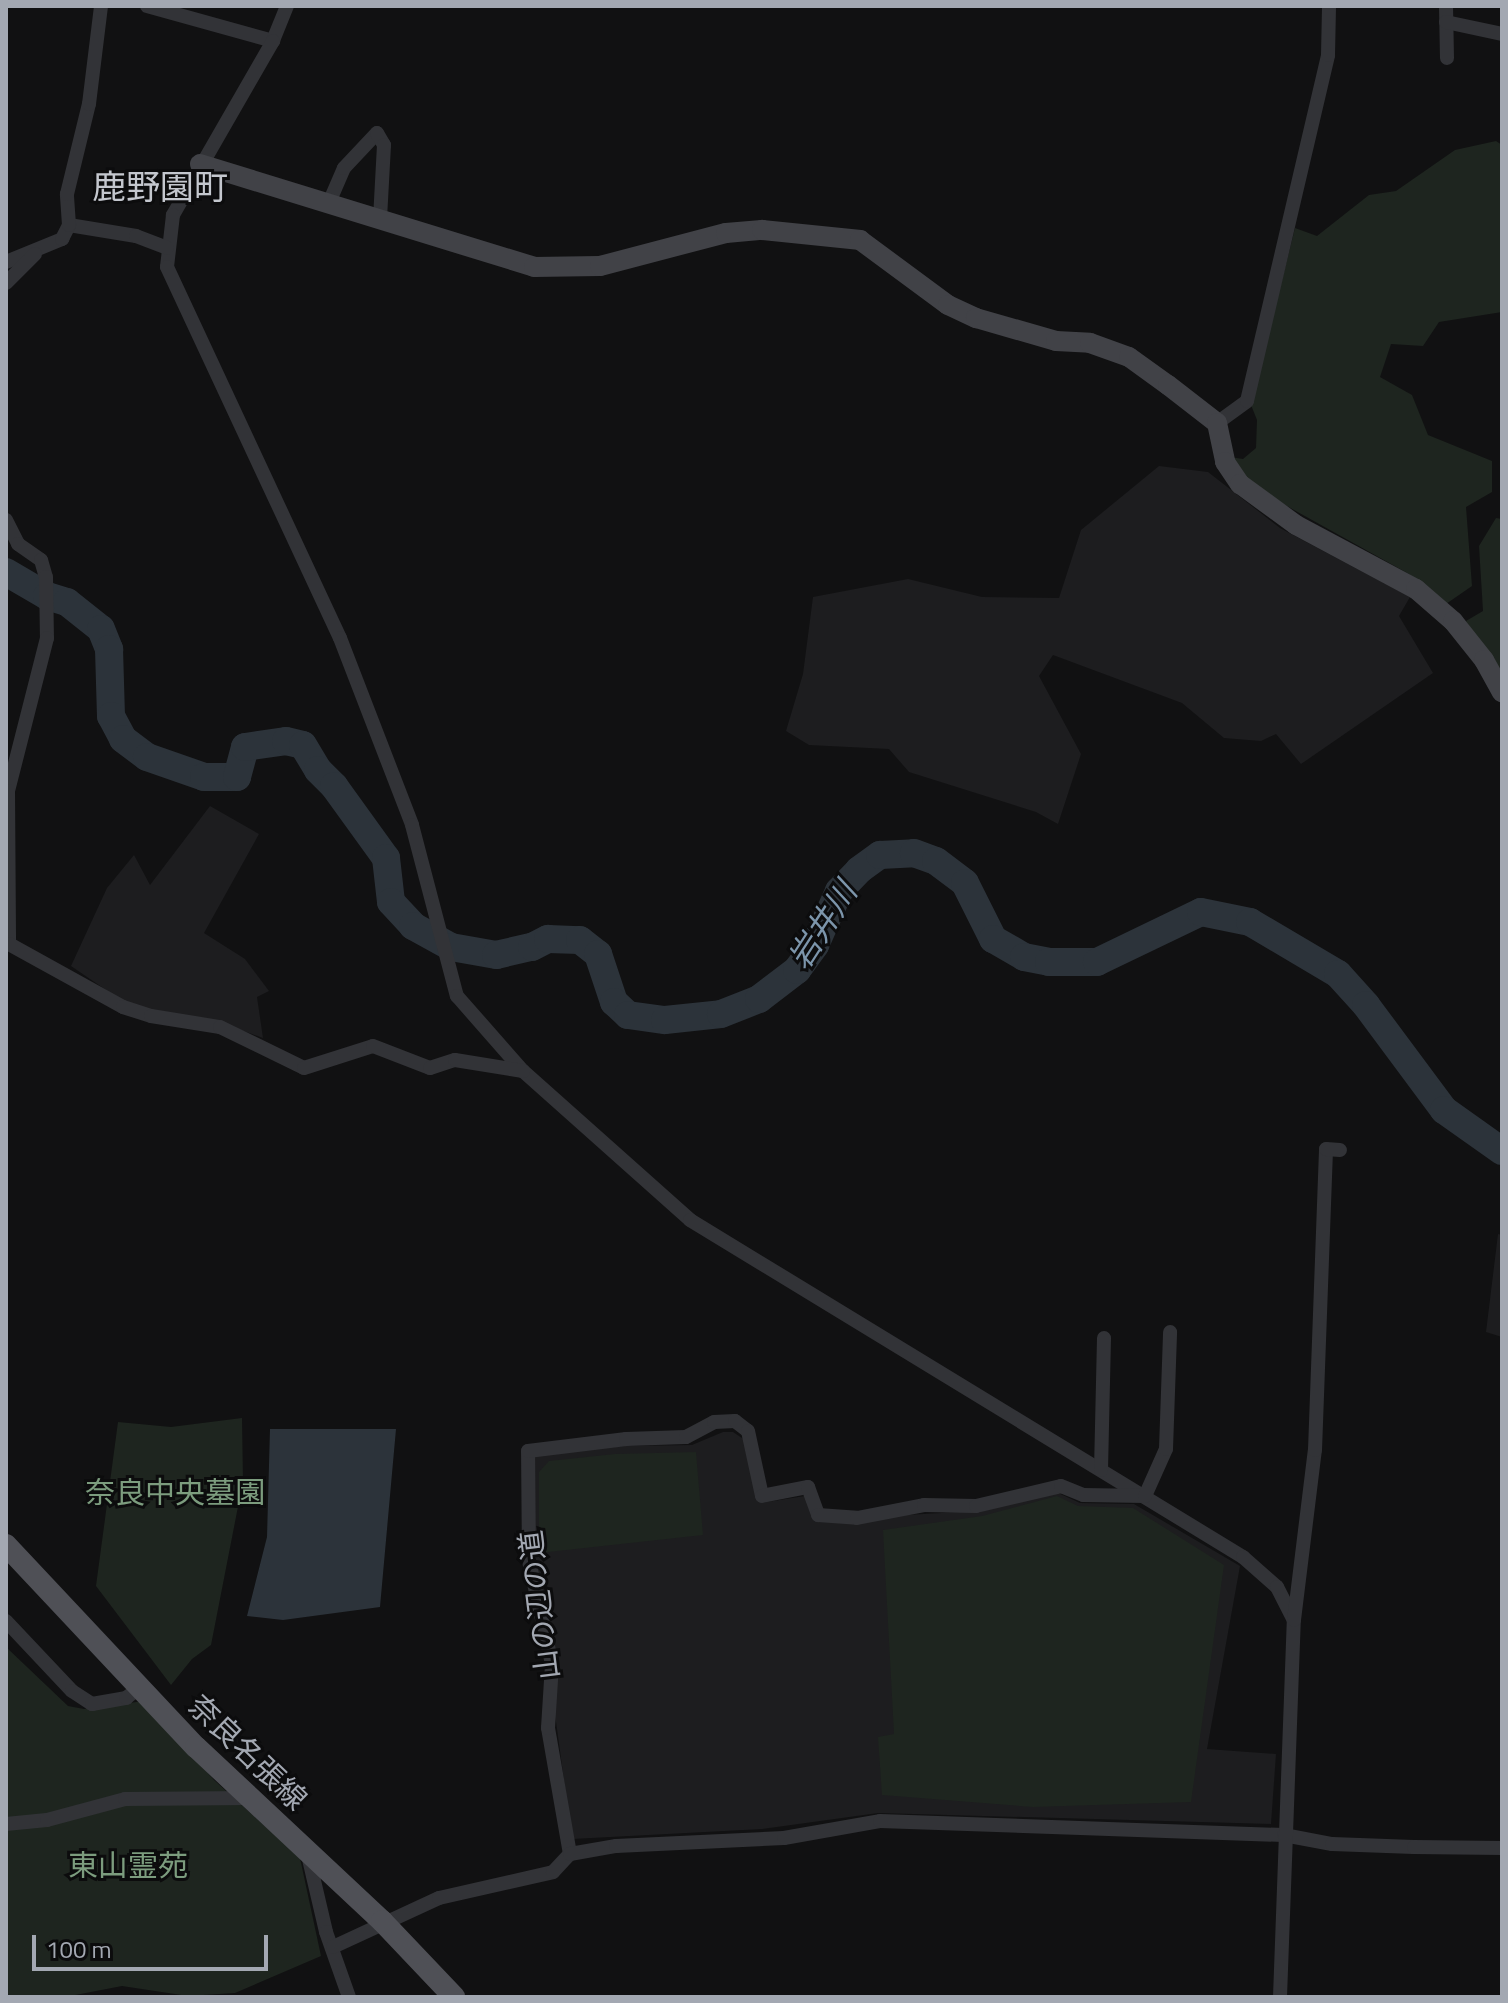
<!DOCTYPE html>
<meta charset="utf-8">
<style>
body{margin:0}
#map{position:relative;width:1508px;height:2003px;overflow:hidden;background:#111112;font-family:"Titillium Web","Noto Sans JP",sans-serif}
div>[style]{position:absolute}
.built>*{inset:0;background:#1d1d1f}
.green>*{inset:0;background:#1e251f}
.water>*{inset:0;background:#2c333a}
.river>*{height:28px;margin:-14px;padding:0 14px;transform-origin:14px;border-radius:14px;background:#2c333a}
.street>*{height:14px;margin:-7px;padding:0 7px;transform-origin:7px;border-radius:7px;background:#323337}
.secondary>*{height:20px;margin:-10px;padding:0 10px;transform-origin:10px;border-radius:10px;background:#414247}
.primary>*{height:22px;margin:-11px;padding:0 11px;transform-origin:11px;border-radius:11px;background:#4f5056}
span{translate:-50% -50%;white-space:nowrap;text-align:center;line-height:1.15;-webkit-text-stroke:6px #0c0c0d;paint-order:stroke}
.park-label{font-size:30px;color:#7c9c7e}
.street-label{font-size:30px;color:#a3a8b2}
.water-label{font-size:32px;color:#7c95ab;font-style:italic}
.quarter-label{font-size:34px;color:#c4c7ce}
.frame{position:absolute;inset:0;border:8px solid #a3a8b2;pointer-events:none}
.scale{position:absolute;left:32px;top:1935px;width:236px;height:36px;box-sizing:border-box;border:4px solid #a3a8b2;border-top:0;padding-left:10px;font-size:24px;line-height:28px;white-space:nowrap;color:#a3a8b2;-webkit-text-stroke:6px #0c0c0d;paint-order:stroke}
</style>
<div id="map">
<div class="built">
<div style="clip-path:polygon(1159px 466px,1208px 472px,1280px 528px,1410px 597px,1399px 616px,1433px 673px,1301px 764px,1276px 734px,1261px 741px,1224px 738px,1182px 703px,1053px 655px,1039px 676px,1081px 754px,1058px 824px,1036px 812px,909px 772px,889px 749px,809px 745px,786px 731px,803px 674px,813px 597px,908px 579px,982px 597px,1059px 598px,1081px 530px)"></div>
<div style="clip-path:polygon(210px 806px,259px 834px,204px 933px,245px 959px,269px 991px,257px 997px,263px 1038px,218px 1022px,128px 1005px,71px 966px,107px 888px,134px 855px,150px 885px)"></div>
<div style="clip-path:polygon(1498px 1234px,1502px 1235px,1502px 1337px,1486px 1332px)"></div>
<div style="clip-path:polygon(723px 1432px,733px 1432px,745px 1440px,760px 1503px,805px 1496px,816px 1520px,977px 1511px,1056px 1492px,1080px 1503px,1134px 1504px,1240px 1566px,1207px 1749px,1276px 1754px,1271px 1824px,878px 1813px,762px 1829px,572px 1839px,534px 1560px,529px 1465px,536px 1455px,625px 1446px,692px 1445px)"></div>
</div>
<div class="green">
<div style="clip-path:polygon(1496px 141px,1502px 145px,1502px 312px,1439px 322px,1423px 346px,1391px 344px,1380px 377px,1412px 395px,1428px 435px,1492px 461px,1492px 492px,1466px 507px,1472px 586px,1446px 604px,1409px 574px,1242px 481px,1230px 457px,1243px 459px,1256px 448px,1257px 420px,1251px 405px,1295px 228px,1317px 236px,1369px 195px,1396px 191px,1455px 150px)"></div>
<div style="clip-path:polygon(1496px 518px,1502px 519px,1502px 681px,1466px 621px,1483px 611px,1479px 546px)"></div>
<div style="clip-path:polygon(242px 1418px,243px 1481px,211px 1645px,192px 1659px,171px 1685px,96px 1586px,118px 1422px,171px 1427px)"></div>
<div style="clip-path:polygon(696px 1452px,703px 1535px,539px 1553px,539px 1472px,549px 1461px,615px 1454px)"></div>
<div style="clip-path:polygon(1057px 1496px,1078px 1506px,1133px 1508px,1224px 1565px,1191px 1802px,1033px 1807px,882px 1795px,878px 1737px,894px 1734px,883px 1530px,982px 1516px)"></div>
<div style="clip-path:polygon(6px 1647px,68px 1706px,84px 1709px,144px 1701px,214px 1780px,300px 1858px,321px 1956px,235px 1993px,188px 1996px,122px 1986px,65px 1997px,6px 1997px)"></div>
</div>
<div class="water">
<div style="clip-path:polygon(270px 1429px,396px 1429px,380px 1607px,283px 1620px,247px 1616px,267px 1537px)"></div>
</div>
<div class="river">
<div style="left:6px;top:572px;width:48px;rotate:30.3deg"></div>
<div style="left:47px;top:596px;width:21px;rotate:17deg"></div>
<div style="left:67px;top:602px;width:43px;rotate:38.5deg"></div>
<div style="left:101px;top:629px;width:22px;rotate:68deg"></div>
<div style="left:109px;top:649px;width:67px;rotate:88.3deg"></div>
<div style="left:111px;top:716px;width:26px;rotate:62deg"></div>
<div style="left:123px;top:739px;width:30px;rotate:37deg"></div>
<div style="left:147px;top:757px;width:60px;rotate:19.3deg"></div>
<div style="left:204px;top:777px;width:33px"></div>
<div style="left:237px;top:777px;width:31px;rotate:-75deg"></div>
<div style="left:245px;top:747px;width:41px;rotate:-8.3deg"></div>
<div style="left:286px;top:741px;width:17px;rotate:13deg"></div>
<div style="left:303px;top:745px;width:29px;rotate:59deg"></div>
<div style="left:318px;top:770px;width:23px;rotate:45deg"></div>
<div style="left:334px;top:786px;width:89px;rotate:54.2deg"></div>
<div style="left:386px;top:858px;width:44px;rotate:83.5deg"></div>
<div style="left:391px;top:902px;width:33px;rotate:47deg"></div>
<div style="left:413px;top:926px;width:43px;rotate:28.9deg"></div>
<div style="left:451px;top:947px;width:46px;rotate:10.1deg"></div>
<div style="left:496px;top:955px;width:37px;rotate:-13deg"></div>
<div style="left:532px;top:947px;width:18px;rotate:-27deg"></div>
<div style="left:548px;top:939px;width:32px;rotate:2deg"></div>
<div style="left:580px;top:940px;width:23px;rotate:38deg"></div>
<div style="left:598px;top:954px;width:51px;rotate:71.6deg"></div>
<div style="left:614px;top:1002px;width:19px;rotate:43deg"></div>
<div style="left:628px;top:1015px;width:37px;rotate:8deg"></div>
<div style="left:665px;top:1020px;width:56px;rotate:-6.1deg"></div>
<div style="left:721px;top:1014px;width:41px;rotate:-21.5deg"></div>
<div style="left:759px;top:999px;width:48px;rotate:-37.3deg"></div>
<div style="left:797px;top:970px;width:31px;rotate:-54deg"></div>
<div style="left:815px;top:945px;width:59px;rotate:-66deg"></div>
<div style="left:839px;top:891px;width:29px;rotate:-46deg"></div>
<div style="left:859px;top:870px;width:26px;rotate:-36deg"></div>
<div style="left:880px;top:855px;width:34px;rotate:-3deg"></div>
<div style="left:914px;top:853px;width:23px;rotate:20deg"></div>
<div style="left:936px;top:861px;width:36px;rotate:37deg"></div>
<div style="left:965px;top:883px;width:63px;rotate:63.4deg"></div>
<div style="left:993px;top:939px;width:36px;rotate:30deg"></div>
<div style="left:1024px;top:957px;width:25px;rotate:11deg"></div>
<div style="left:1049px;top:962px;width:48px"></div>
<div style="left:1097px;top:962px;width:115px;rotate:-25.7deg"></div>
<div style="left:1201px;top:912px;width:50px;rotate:11.5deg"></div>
<div style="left:1250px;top:922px;width:102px;rotate:30.6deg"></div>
<div style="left:1338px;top:974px;width:42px;rotate:47.9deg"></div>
<div style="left:1366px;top:1005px;width:131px;rotate:53.4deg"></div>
<div style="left:1444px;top:1110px;width:71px;rotate:35.3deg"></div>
</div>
<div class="street">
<div style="left:147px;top:6px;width:131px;rotate:15.5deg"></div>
<div style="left:287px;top:6px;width:38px;rotate:112deg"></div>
<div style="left:273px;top:41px;width:201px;rotate:119.9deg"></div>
<div style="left:173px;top:215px;width:52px;rotate:96.6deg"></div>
<div style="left:167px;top:267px;width:409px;rotate:65deg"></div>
<div style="left:340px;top:638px;width:200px;rotate:68.9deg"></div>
<div style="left:412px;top:825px;width:177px;rotate:75.3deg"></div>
<div style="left:457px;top:996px;width:100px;rotate:48.7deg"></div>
<div style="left:523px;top:1071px;width:224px;rotate:41.7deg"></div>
<div style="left:690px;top:1220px;width:648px;rotate:31.36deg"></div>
<div style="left:1243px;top:1557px;width:45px;rotate:41.4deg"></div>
<div style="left:1277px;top:1587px;width:37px;rotate:63deg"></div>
<div style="left:1446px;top:6px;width:52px;rotate:88.9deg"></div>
<div style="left:1446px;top:22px;width:57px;rotate:12.1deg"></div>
<div style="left:328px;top:205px;width:40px;rotate:-66.6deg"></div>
<div style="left:344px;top:168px;width:48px;rotate:-46.7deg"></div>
<div style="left:377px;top:133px;width:14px;rotate:60deg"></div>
<div style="left:384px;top:145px;width:74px;rotate:93.1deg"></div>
<div style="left:69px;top:225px;width:68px;rotate:9.3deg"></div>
<div style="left:136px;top:236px;width:33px;rotate:21deg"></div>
<div style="left:6px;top:262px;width:61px;rotate:-22.3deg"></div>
<div style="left:62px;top:239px;width:16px;rotate:-63deg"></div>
<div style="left:69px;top:225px;width:31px;rotate:-94deg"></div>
<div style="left:67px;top:194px;width:93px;rotate:-76.3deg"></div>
<div style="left:89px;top:104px;width:99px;rotate:-83deg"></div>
<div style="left:6px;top:283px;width:41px;rotate:-45deg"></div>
<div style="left:1217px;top:423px;width:37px;rotate:-36deg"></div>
<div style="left:1247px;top:401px;width:355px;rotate:-76.8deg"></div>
<div style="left:1328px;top:55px;width:49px;rotate:-88.8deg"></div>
<div style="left:6px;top:520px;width:27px;rotate:63deg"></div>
<div style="left:18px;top:544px;width:28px;rotate:35deg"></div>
<div style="left:41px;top:560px;width:18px;rotate:74deg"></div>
<div style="left:46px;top:577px;width:61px;rotate:89.1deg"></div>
<div style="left:47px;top:638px;width:158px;rotate:104.3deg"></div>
<div style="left:8px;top:791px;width:153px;rotate:89.6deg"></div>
<div style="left:9px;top:944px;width:130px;rotate:28.9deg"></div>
<div style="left:123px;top:1007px;width:29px;rotate:18deg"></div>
<div style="left:151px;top:1016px;width:70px;rotate:9.1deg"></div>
<div style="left:220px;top:1027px;width:93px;rotate:26deg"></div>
<div style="left:304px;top:1068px;width:72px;rotate:-17.7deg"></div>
<div style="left:373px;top:1046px;width:61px;rotate:21.1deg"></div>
<div style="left:430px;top:1068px;width:26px;rotate:-18deg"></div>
<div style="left:455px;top:1060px;width:69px;rotate:9.2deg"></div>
<div style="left:1101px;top:1470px;width:132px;rotate:-88.7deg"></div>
<div style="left:6px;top:1621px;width:96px;rotate:46.7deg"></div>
<div style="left:72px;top:1691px;width:24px;rotate:33deg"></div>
<div style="left:92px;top:1704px;width:35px;rotate:-10deg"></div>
<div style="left:126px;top:1698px;width:16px;rotate:-38deg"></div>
<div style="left:6px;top:1824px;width:41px;rotate:-5.6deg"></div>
<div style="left:47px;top:1820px;width:81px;rotate:-15.1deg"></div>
<div style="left:125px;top:1799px;width:125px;rotate:-0.5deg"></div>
<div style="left:570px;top:1854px;width:128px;rotate:-99.9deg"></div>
<div style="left:548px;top:1728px;width:64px;rotate:-86.4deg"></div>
<div style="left:552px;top:1664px;width:106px;rotate:-102.6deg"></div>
<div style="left:529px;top:1561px;width:110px;rotate:-90.5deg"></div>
<div style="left:528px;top:1451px;width:99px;rotate:-7deg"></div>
<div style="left:626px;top:1439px;width:60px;rotate:-1.9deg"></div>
<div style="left:686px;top:1437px;width:32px;rotate:-28deg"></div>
<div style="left:714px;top:1422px;width:21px;rotate:-3deg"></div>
<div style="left:735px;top:1421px;width:16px;rotate:38deg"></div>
<div style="left:748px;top:1431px;width:66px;rotate:77.8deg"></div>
<div style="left:762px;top:1496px;width:47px;rotate:-11.1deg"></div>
<div style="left:808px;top:1487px;width:30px;rotate:70deg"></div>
<div style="left:818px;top:1515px;width:39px;rotate:4deg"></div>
<div style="left:857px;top:1518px;width:68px;rotate:-11deg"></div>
<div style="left:924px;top:1505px;width:52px;rotate:1.1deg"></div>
<div style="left:976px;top:1506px;width:87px;rotate:-13.2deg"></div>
<div style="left:1061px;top:1486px;width:24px;rotate:22deg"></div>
<div style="left:1083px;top:1495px;width:62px;rotate:0.9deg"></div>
<div style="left:1145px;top:1496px;width:51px;rotate:-65.9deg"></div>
<div style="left:1166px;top:1449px;width:117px;rotate:-88deg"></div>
<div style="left:308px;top:1855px;width:79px;rotate:76.8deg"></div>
<div style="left:326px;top:1932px;width:69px;rotate:70.5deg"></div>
<div style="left:333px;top:1947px;width:117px;rotate:-24.8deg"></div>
<div style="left:439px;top:1898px;width:117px;rotate:-12.8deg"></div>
<div style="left:553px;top:1872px;width:25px;rotate:-47deg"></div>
<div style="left:570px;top:1854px;width:47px;rotate:-9.9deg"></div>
<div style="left:616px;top:1846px;width:168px;rotate:-2.7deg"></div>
<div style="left:784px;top:1838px;width:97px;rotate:-10deg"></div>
<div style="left:880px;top:1821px;width:404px;rotate:2deg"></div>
<div style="left:1284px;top:1835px;width:49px;rotate:10.6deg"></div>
<div style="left:1332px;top:1844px;width:82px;rotate:2.1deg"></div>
<div style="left:1414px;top:1847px;width:88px;rotate:0.7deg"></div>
<div style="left:1280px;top:1997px;width:377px;rotate:-87.9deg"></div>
<div style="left:1294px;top:1620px;width:171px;rotate:-83deg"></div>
<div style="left:1315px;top:1450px;width:301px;rotate:-87.9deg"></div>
<div style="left:1326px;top:1149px;width:14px;rotate:4deg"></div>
</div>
<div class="secondary">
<div style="left:200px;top:164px;width:350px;rotate:17.1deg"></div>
<div style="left:534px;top:267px;width:66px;rotate:-0.9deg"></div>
<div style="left:600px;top:266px;width:130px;rotate:-14.7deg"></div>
<div style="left:726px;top:233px;width:36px;rotate:-5deg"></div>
<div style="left:762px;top:230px;width:99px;rotate:5.8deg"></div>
<div style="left:860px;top:240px;width:109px;rotate:36.5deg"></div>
<div style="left:948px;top:305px;width:31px;rotate:25deg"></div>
<div style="left:976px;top:318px;width:83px;rotate:16deg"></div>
<div style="left:1056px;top:341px;width:34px;rotate:3deg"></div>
<div style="left:1090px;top:343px;width:41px;rotate:19.7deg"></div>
<div style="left:1129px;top:357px;width:48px;rotate:35.7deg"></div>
<div style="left:1168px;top:385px;width:62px;rotate:37.8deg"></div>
<div style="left:1217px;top:423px;width:40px;rotate:78deg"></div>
<div style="left:1225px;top:462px;width:27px;rotate:56deg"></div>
<div style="left:1240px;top:484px;width:69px;rotate:36.2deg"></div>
<div style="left:1296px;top:525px;width:136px;rotate:28.1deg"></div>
<div style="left:1416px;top:589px;width:49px;rotate:40.9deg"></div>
<div style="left:1453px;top:621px;width:50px;rotate:51.5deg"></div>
<div style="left:1484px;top:660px;width:37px;rotate:61deg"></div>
</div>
<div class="primary">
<div style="left:6px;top:1545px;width:277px;rotate:46.8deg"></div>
<div style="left:196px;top:1747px;width:255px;rotate:43.1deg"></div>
<div style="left:382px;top:1921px;width:105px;rotate:46.5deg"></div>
</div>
<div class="park-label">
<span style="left:175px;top:1492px">奈良中央墓園</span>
<span style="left:128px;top:1865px">東山霊苑</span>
</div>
<div class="street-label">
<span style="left:539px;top:1605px;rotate:-97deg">山の辺の道</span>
<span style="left:248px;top:1752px;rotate:44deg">奈良名張線</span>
</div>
<div class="water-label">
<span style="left:822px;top:925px;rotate:-57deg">岩井川</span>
</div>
<div class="quarter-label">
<span style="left:160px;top:187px">鹿野園町</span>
</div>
<div class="frame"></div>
<div class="scale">100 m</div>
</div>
